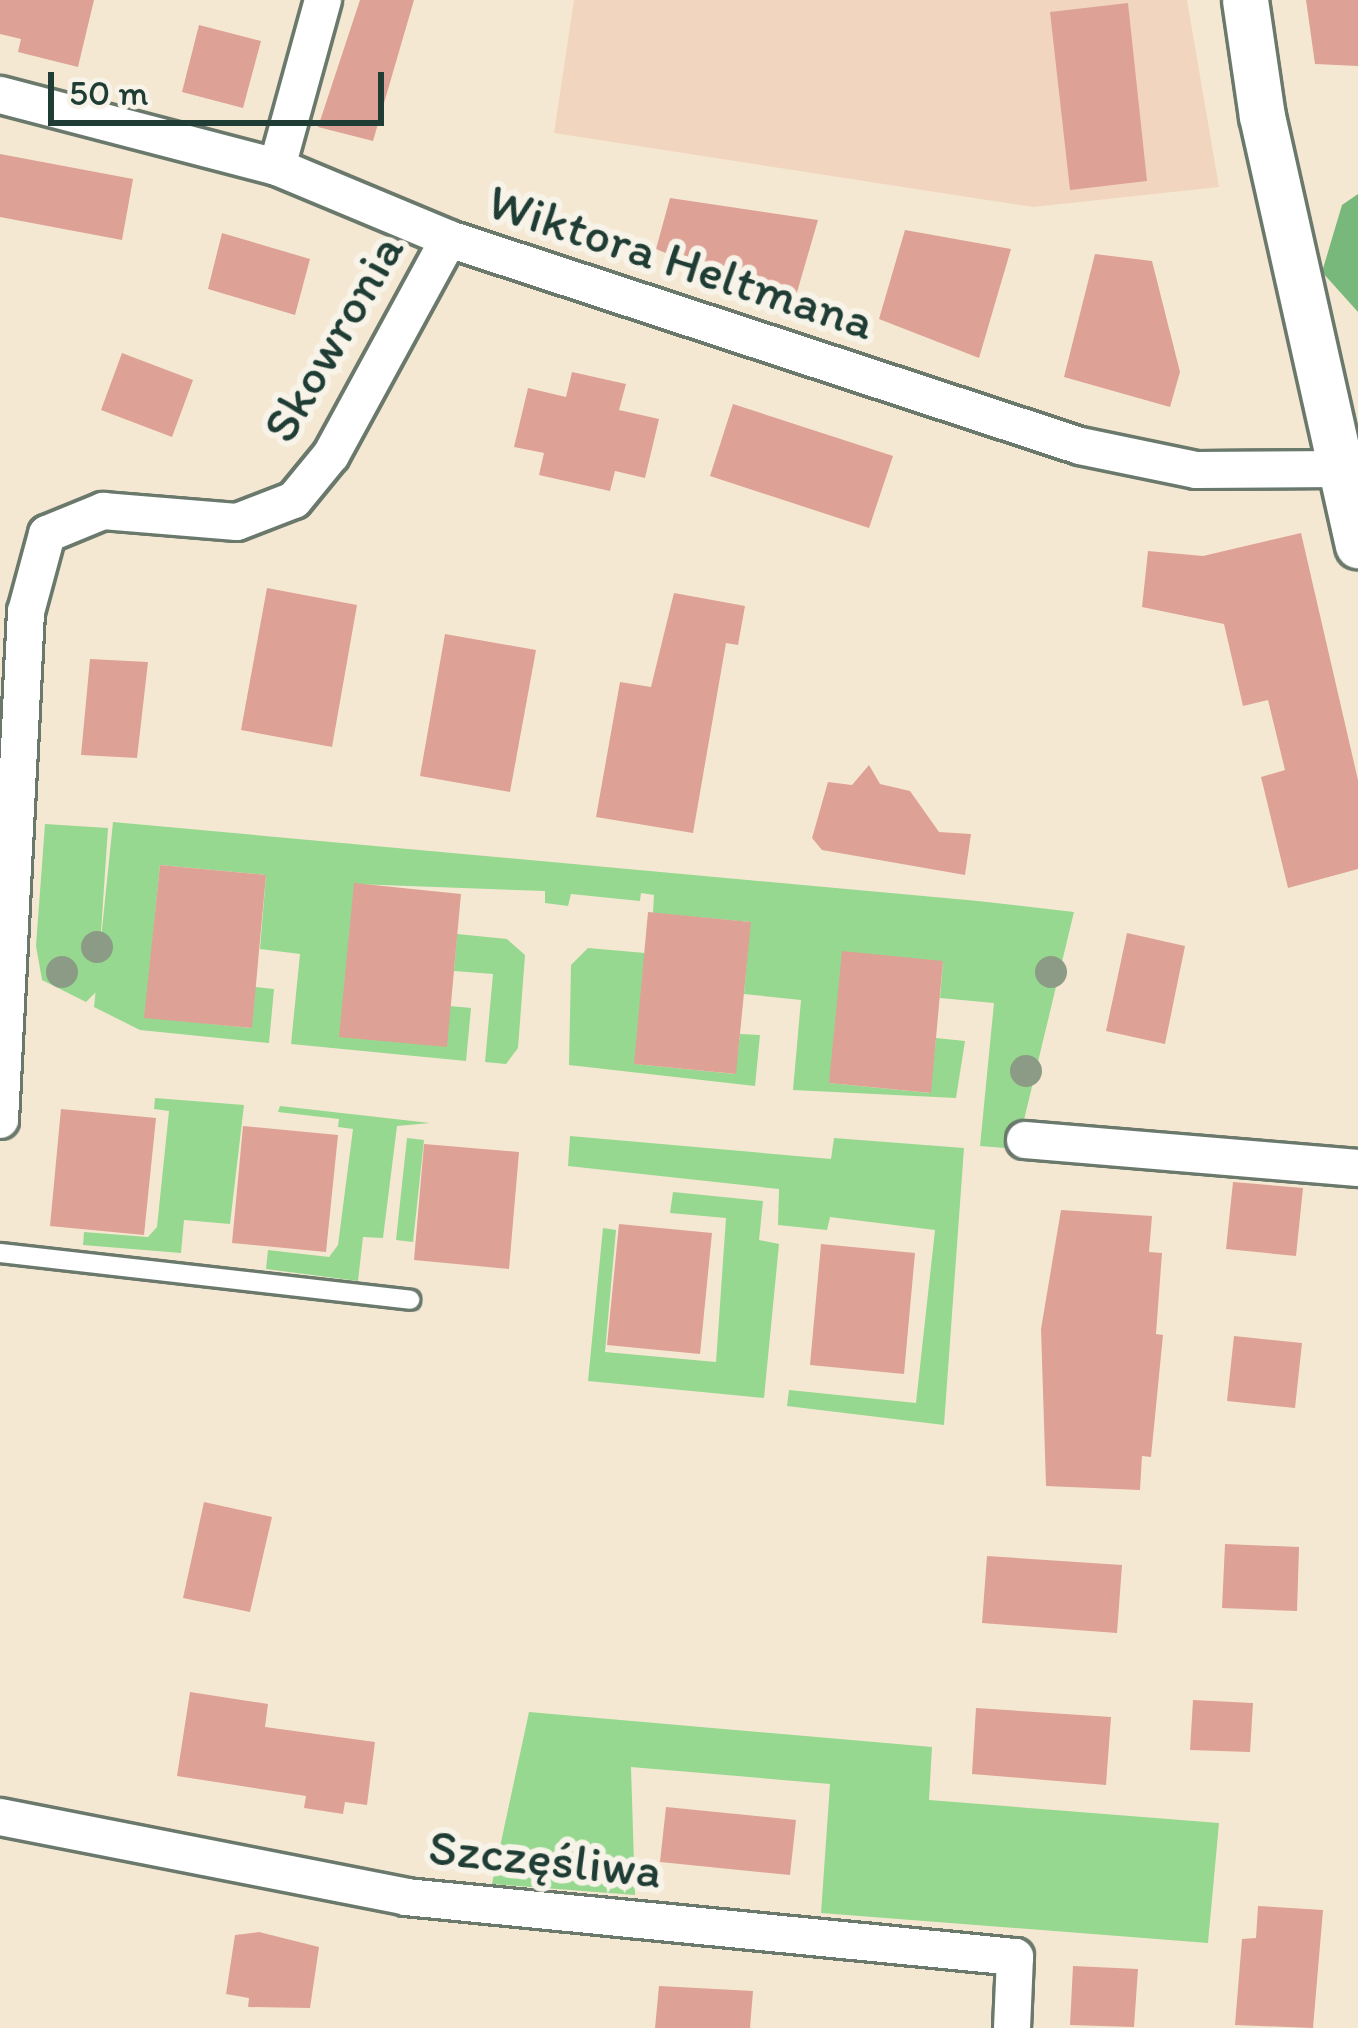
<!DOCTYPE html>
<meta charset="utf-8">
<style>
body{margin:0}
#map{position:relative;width:1358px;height:2028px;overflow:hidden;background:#f5e8d3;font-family:Itim,sans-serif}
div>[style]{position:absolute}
.built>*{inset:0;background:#f2d5be}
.green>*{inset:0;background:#96d88f}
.forest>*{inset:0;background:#78b87a}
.building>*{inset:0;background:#dda295}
.roads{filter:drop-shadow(3px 0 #6a796c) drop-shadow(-3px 0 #6a796c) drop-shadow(0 3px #6a796c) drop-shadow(0 -3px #6a796c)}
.service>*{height:18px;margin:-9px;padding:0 9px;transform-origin:9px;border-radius:9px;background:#fff}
.minor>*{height:36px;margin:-18px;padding:0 18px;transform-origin:18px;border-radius:18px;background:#fff}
.tertiary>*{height:45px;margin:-22.5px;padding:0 22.5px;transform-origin:22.5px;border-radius:22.5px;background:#fff}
.trees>*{width:32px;height:32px;margin:-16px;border-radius:50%;background:#8c9b85}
span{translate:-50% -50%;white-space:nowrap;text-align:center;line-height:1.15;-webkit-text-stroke:12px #f7f3e8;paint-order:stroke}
.street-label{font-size:51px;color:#1f3d34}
.scale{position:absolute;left:48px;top:72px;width:336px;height:54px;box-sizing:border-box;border:6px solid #1f3d34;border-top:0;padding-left:15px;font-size:36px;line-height:42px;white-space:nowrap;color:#1f3d34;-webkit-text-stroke:9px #f7f3e8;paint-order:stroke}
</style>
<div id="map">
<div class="built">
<div style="clip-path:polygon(574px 0,1187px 0,1219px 187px,1033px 207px,554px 133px)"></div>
</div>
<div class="green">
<div style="clip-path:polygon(113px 822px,978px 901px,1074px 912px,1017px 1149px,980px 1146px,994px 1003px,940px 998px,943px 961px,829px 1083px,930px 1093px,936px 1038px,965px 1041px,956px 1098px,793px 1090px,801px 1000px,744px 994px,750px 922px,653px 913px,654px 895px,641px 893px,640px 901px,571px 894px,568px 906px,545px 903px,545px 891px,354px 884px,450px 1006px,471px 1008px,466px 1061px,291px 1044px,300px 954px,260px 949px,266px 875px,160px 865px,145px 1017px,251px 1028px,255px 987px,274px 989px,269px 1043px,140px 1030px,94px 1007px)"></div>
<div style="clip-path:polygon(45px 824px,108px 828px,97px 991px,86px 1002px,42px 980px,36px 946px)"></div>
<div style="clip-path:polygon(457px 934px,507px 939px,525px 955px,518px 1048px,506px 1064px,485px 1062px,493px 974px,454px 971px)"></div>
<div style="clip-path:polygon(588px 948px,645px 953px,635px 1064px,735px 1074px,740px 1034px,760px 1035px,755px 1086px,569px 1065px,571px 965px)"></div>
<div style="clip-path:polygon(155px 1098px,244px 1105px,230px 1224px,184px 1220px,181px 1253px,83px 1245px,84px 1232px,148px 1237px,157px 1227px,169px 1111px,154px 1109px)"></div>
<div style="clip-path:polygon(280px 1106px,430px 1123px,397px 1126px,383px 1238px,363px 1237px,358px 1281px,266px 1269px,268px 1250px,329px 1257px,338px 1245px,353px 1129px,338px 1127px,339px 1119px,278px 1112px)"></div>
<div style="clip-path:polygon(570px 1136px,831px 1159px,834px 1138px,964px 1148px,944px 1425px,787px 1406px,789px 1390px,916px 1403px,935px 1230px,830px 1217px,827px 1230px,778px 1225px,779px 1189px,568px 1166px)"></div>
<div style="clip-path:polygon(407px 1138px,424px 1140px,413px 1242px,396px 1240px)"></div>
<div style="clip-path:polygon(673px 1192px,763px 1201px,759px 1240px,779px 1244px,764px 1398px,588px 1381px,603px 1228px,616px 1230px,605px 1352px,716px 1362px,726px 1218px,670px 1213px)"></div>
<div style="clip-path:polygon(529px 1712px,932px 1747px,929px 1800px,1219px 1823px,1208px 1943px,821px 1913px,830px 1784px,631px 1767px,635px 1895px,492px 1884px)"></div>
</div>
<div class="forest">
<div style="clip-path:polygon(1358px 194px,1358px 312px,1322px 272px,1342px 205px)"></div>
</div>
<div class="building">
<div style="clip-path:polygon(0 0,94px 0,78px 67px,18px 52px,21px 39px,0 34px)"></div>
<div style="clip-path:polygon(360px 0,414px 0,373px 141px,318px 127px)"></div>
<div style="clip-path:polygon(1306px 0,1358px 0,1358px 66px,1315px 64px)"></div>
<div style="clip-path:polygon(1128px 3px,1147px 181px,1070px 190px,1050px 12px)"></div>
<div style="clip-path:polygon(199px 25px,261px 41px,243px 108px,182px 92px)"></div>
<div style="clip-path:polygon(0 154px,133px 179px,122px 240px,0 217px)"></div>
<div style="clip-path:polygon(670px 198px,818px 220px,793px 306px,656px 249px)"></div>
<div style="clip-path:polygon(905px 230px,1011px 249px,979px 358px,879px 319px)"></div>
<div style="clip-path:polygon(222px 233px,310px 259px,295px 315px,208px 289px)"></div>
<div style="clip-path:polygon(1095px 254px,1152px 261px,1180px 372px,1170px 407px,1064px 377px)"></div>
<div style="clip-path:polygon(122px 353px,193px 380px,172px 437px,101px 410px)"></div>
<div style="clip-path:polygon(572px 372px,626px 384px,619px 410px,659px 419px,645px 478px,615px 471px,610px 491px,539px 475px,544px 453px,514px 447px,528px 388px,566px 397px)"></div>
<div style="clip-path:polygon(733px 404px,893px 456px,869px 528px,710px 476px)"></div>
<div style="clip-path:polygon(1301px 533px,1358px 780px,1358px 869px,1288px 888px,1261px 777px,1285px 770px,1268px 700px,1243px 706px,1224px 624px,1142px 607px,1148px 551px,1203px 556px)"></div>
<div style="clip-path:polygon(267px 588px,357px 605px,332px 747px,241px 730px)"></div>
<div style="clip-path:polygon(674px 593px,745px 606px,738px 645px,726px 643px,693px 833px,596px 817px,620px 682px,651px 687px)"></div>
<div style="clip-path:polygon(445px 634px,536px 650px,510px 792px,420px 776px)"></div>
<div style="clip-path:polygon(90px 659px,148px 662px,137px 758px,81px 755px)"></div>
<div style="clip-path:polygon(869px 765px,880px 784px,910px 791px,939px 832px,971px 834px,965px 875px,822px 850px,812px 838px,828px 782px,852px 785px)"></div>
<div style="clip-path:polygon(160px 865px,266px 875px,252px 1028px,144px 1018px)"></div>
<div style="clip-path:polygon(354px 883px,461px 894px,447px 1047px,339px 1037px)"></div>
<div style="clip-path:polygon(648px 912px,751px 922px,736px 1074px,634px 1064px)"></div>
<div style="clip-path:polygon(1127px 933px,1185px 946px,1165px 1044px,1106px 1031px)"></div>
<div style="clip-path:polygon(842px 951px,943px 961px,931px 1093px,829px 1083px)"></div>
<div style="clip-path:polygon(61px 1109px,156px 1118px,144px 1235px,50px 1226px)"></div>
<div style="clip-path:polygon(243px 1126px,338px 1135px,326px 1252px,232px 1243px)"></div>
<div style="clip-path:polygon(424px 1144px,519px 1152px,509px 1269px,414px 1260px)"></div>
<div style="clip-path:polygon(1233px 1182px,1303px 1188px,1296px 1256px,1226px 1249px)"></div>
<div style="clip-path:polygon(1061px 1210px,1152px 1216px,1149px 1252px,1162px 1253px,1156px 1334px,1163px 1335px,1151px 1457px,1142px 1456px,1140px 1490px,1046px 1486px,1041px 1329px)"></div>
<div style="clip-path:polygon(619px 1224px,712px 1233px,700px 1354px,607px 1345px)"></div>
<div style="clip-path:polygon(821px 1244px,915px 1253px,904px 1374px,810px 1365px)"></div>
<div style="clip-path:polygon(1234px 1336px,1302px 1343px,1295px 1408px,1227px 1401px)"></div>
<div style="clip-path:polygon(204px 1502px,272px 1517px,250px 1612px,183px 1598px)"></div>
<div style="clip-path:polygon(1225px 1544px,1299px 1547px,1297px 1611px,1222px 1608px)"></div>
<div style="clip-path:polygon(987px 1556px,1122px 1565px,1117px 1633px,982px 1623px)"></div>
<div style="clip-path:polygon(190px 1692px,268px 1704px,265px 1727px,375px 1742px,367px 1805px,345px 1802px,343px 1814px,304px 1808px,306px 1796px,177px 1776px)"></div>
<div style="clip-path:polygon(1193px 1700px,1253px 1703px,1250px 1752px,1190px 1750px)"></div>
<div style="clip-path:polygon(976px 1708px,1111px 1717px,1106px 1785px,972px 1774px)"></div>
<div style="clip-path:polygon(666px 1807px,796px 1820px,790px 1875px,660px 1862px)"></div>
<div style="clip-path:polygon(1258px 1906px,1323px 1910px,1313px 2028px,1235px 2025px,1242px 1939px,1256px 1938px)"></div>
<div style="clip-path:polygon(259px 1932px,319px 1947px,310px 2008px,248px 2007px,249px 1998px,226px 1994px,235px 1935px)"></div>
<div style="clip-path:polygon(1073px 1966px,1138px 1969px,1134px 2027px,1070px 2025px)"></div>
<div style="clip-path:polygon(659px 1986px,753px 1991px,750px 2028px,655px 2028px)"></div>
</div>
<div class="roads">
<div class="service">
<div style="left:0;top:1253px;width:413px;rotate:6.5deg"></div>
</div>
<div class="minor">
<div style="left:0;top:95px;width:286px;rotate:14.6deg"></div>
<div style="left:277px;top:167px;width:186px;rotate:22.7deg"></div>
<div style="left:449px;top:239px;width:664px;rotate:18.16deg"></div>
<div style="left:1080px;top:446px;width:118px;rotate:11.7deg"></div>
<div style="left:1196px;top:470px;width:145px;rotate:-0.4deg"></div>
<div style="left:277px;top:167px;width:173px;rotate:-74.6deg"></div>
<div style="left:0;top:1120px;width:509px;rotate:-87.07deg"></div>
<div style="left:26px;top:612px;width:81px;rotate:-74.9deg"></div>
<div style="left:47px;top:534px;width:61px;rotate:-22.3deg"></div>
<div style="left:103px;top:511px;width:134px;rotate:4.7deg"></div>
<div style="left:237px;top:522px;width:61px;rotate:-21.1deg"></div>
<div style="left:294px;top:500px;width:58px;rotate:-50.6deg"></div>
<div style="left:331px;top:455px;width:246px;rotate:-61.4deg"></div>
<div style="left:1025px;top:1140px;width:334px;rotate:4.8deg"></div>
<div style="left:0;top:1817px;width:414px;rotate:11.1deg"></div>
<div style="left:406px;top:1897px;width:612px;rotate:5.63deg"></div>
<div style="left:1015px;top:1957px;width:71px;rotate:92.4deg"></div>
</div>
<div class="tertiary">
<div style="left:1245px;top:0;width:117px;rotate:81.7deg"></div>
<div style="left:1262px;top:116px;width:440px;rotate:77.4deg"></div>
</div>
</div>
<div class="trees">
<div style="left:97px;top:947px"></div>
<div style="left:62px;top:972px"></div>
<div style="left:1051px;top:972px"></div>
<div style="left:1026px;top:1071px"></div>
</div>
<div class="street-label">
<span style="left:681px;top:262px;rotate:18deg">Wiktora Heltmana</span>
<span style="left:333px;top:338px;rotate:-60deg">Skowronia</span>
<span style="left:545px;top:1859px;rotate:6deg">Szczęśliwa</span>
</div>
<div class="scale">50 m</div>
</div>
